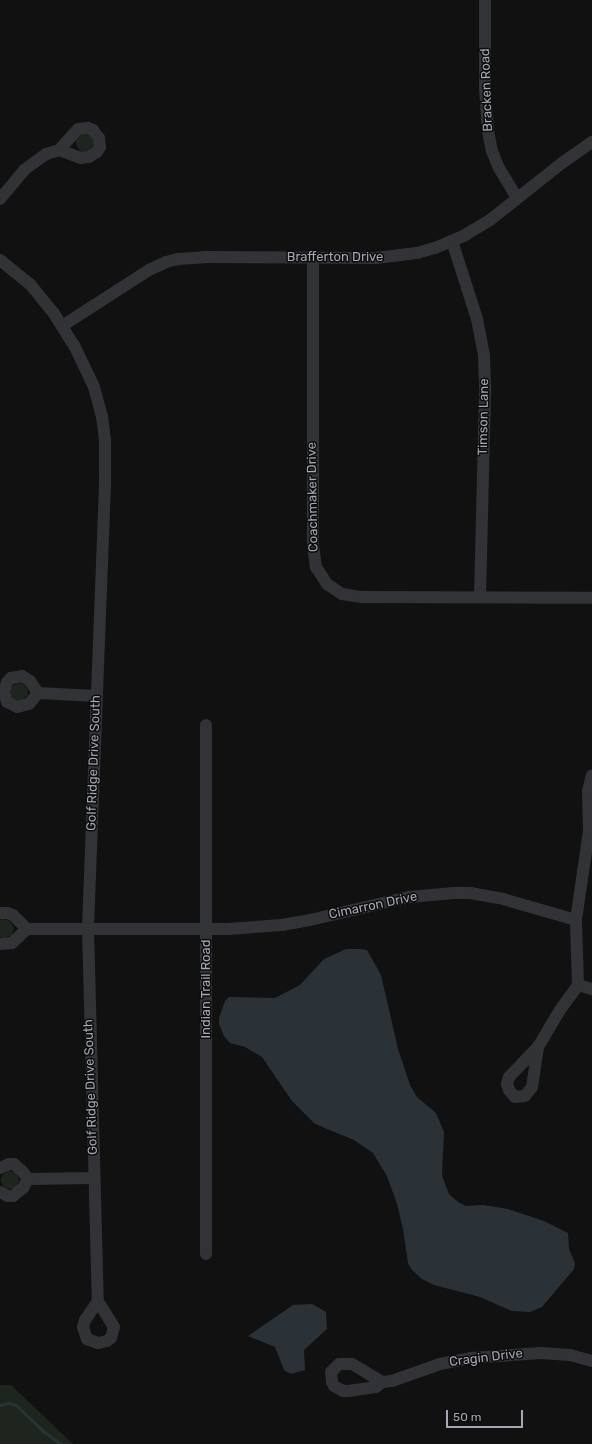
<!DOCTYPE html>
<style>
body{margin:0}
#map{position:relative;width:592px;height:1444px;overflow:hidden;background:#111112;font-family:Rubik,sans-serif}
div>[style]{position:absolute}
.green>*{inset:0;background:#1d251e}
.round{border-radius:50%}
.water>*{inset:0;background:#2a3238}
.stream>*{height:3px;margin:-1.5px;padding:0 1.5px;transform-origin:1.5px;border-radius:1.5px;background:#2a3238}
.street>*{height:12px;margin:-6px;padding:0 6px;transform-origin:6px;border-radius:6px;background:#323337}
span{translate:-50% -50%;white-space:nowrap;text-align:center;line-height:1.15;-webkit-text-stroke:3px #0c0c0d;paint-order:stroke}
.street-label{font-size:13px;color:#a3a8b3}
.scale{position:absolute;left:446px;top:1410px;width:77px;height:18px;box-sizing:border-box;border:2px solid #a3a8b3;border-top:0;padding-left:5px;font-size:12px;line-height:14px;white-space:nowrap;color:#a3a8b3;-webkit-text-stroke:3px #0c0c0d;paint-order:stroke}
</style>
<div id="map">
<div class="green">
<div class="round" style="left:76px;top:134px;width:18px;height:18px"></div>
<div class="round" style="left:10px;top:683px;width:18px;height:18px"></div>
<div style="clip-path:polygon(3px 919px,10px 921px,14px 928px,12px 935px,5px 938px,0 937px,0 920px)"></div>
<div class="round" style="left:1px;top:1171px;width:18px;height:18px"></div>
<div style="clip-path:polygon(0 1385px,11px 1385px,73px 1444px,0 1444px)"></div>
</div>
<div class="water">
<div style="clip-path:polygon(346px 949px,361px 949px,367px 950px,381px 975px,398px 1049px,410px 1085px,417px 1097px,436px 1113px,444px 1132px,442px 1176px,449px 1194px,458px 1202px,466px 1206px,483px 1205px,508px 1209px,544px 1221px,568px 1233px,569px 1249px,575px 1263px,574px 1269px,542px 1307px,530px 1312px,512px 1311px,480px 1297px,434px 1285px,422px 1279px,412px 1270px,408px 1263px,403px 1229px,397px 1204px,387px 1176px,373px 1153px,354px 1140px,315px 1124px,292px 1101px,262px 1057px,245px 1047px,230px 1043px,224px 1036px,219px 1024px,219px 1018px,225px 1001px,229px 997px,275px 998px,300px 985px,324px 959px)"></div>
<div style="clip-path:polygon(312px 1304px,326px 1312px,327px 1329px,304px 1350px,305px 1370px,291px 1374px,284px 1370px,275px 1347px,248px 1336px,293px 1305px)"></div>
</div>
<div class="stream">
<div style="left:0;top:1405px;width:8px;rotate:-14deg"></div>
<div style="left:8px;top:1403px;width:8px;rotate:14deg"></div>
<div style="left:16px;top:1405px;width:37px;rotate:44deg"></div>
<div style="left:43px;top:1431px;width:22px;rotate:36deg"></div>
</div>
<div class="street">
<div style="left:485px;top:0;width:88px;rotate:90deg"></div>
<div style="left:485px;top:88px;width:43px;rotate:86deg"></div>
<div style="left:488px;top:131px;width:20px;rotate:79deg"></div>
<div style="left:492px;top:151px;width:18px;rotate:68deg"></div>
<div style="left:499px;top:168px;width:35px;rotate:59deg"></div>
<div style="left:0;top:199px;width:38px;rotate:-50deg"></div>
<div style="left:24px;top:170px;width:27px;rotate:-36deg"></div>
<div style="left:46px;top:154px;width:14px;rotate:-17deg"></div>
<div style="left:59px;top:150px;width:28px;rotate:-48deg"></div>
<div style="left:78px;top:129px;width:10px;rotate:-6deg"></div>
<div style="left:88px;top:128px;width:5px;rotate:22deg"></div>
<div style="left:93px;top:130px;width:10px;rotate:53deg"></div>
<div style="left:99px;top:138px;width:9px;rotate:84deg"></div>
<div style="left:100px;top:147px;width:6px;rotate:121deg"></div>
<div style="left:97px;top:152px;width:9px;rotate:148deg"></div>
<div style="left:89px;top:157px;width:8px;rotate:173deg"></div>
<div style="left:81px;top:158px;width:23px;rotate:-160deg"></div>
<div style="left:452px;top:241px;width:82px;rotate:72.2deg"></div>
<div style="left:477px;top:319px;width:38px;rotate:79deg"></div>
<div style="left:484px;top:356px;width:37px;rotate:88deg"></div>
<div style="left:485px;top:393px;width:204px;rotate:91.4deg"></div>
<div style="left:313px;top:258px;width:286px;rotate:90deg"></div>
<div style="left:313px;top:544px;width:23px;rotate:83deg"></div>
<div style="left:316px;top:567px;width:20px;rotate:57deg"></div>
<div style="left:327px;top:584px;width:18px;rotate:34deg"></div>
<div style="left:342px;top:594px;width:20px;rotate:9deg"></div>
<div style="left:362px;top:597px;width:230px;rotate:0.2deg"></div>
<div style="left:0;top:260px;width:38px;rotate:39deg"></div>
<div style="left:30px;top:284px;width:36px;rotate:51deg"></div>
<div style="left:53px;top:312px;width:39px;rotate:58deg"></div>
<div style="left:74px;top:345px;width:47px;rotate:64.5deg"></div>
<div style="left:94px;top:387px;width:30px;rotate:75deg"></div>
<div style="left:102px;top:416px;width:23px;rotate:83deg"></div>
<div style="left:105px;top:439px;width:46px;rotate:90deg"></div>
<div style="left:105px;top:485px;width:443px;rotate:92.2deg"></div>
<div style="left:88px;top:928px;width:373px;rotate:88.5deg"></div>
<div style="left:98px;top:1301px;width:23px;rotate:124deg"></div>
<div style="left:85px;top:1320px;width:7px;rotate:106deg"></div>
<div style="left:83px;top:1327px;width:13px;rotate:72deg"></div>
<div style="left:87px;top:1339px;width:12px;rotate:20deg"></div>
<div style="left:98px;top:1343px;width:9px;rotate:-13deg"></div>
<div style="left:107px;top:1341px;width:5px;rotate:-37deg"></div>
<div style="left:111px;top:1338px;width:11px;rotate:-75deg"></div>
<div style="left:114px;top:1327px;width:31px;rotate:-122deg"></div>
<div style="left:62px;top:326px;width:103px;rotate:-32.8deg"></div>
<div style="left:149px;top:270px;width:19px;rotate:-25deg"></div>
<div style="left:166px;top:262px;width:12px;rotate:-14deg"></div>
<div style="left:178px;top:259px;width:26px;rotate:-4deg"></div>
<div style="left:204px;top:257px;width:172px;rotate:0.3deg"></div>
<div style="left:376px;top:258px;width:41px;rotate:-7deg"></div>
<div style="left:417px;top:253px;width:19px;rotate:-16deg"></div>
<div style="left:435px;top:248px;width:33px;rotate:-23deg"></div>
<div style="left:465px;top:235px;width:29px;rotate:-31deg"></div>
<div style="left:490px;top:220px;width:92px;rotate:-38.4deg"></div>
<div style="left:562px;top:163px;width:37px;rotate:-35deg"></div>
<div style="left:38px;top:693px;width:14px;rotate:129deg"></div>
<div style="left:29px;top:704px;width:12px;rotate:166deg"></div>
<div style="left:17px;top:707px;width:11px;rotate:-153deg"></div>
<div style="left:7px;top:702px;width:10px;rotate:-107deg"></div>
<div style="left:4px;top:692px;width:10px;rotate:-73deg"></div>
<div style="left:7px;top:682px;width:6px;rotate:-45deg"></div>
<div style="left:11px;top:678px;width:11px;rotate:-10deg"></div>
<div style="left:22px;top:676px;width:9px;rotate:32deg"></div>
<div style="left:30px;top:681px;width:14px;rotate:56deg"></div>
<div style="left:38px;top:693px;width:58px;rotate:3deg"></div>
<div style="left:0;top:913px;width:7px"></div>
<div style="left:7px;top:913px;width:6px;rotate:18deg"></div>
<div style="left:13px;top:915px;width:20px;rotate:45deg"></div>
<div style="left:0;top:944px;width:12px;rotate:-5deg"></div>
<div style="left:12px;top:943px;width:21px;rotate:-43deg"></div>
<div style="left:27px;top:929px;width:201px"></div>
<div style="left:228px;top:929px;width:54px;rotate:-4.2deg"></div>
<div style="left:282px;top:925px;width:28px;rotate:-10deg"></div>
<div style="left:310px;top:920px;width:102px;rotate:-13.1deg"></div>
<div style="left:409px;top:897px;width:45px;rotate:-5.1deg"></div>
<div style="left:454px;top:893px;width:16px"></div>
<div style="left:470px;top:893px;width:34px;rotate:10deg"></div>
<div style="left:503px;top:899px;width:76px;rotate:16deg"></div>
<div style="left:578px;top:985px;width:65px;rotate:-91.8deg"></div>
<div style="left:576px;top:920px;width:90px;rotate:-81.7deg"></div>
<div style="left:589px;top:831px;width:40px;rotate:-91.4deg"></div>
<div style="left:588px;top:791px;width:16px;rotate:-76deg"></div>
<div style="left:578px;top:985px;width:15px;rotate:16deg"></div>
<div style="left:538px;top:1047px;width:40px;rotate:98.5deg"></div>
<div style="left:532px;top:1087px;width:11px;rotate:128deg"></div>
<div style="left:525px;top:1096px;width:10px;rotate:174deg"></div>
<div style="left:515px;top:1097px;width:9px;rotate:-131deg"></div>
<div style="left:509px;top:1090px;width:6px;rotate:-108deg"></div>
<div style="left:507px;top:1084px;width:7px;rotate:-74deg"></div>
<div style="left:509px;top:1077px;width:42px;rotate:-46deg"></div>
<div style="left:538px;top:1047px;width:43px;rotate:-59.3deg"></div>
<div style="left:560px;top:1010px;width:31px;rotate:-54deg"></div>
<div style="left:0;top:1168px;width:10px;rotate:-24deg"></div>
<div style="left:9px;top:1164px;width:5px"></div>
<div style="left:14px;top:1164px;width:12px;rotate:42deg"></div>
<div style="left:23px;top:1172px;width:9px;rotate:54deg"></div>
<div style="left:28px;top:1179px;width:66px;rotate:-0.9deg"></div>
<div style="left:0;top:1192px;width:9px;rotate:27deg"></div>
<div style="left:8px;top:1196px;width:5px"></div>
<div style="left:13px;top:1196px;width:13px;rotate:-39deg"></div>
<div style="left:23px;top:1188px;width:10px;rotate:-61deg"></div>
<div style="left:206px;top:1254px;width:529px;rotate:-90deg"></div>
<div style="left:382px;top:1382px;width:35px;rotate:-149deg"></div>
<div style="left:352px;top:1364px;width:13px;rotate:180deg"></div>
<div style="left:339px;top:1364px;width:11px;rotate:135deg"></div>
<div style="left:331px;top:1372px;width:10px;rotate:84deg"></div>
<div style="left:332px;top:1382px;width:4px;rotate:63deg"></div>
<div style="left:334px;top:1386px;width:10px;rotate:29deg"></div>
<div style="left:343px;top:1391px;width:5px"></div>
<div style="left:348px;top:1391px;width:28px;rotate:-8deg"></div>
<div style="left:376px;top:1387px;width:8px;rotate:-40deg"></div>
<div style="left:382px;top:1382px;width:10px;rotate:-6deg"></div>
<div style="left:392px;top:1381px;width:51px;rotate:-19.5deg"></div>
<div style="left:440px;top:1364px;width:32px;rotate:-11deg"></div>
<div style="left:471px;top:1358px;width:70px;rotate:-4.1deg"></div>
<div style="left:541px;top:1353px;width:29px;rotate:4deg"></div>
<div style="left:570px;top:1355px;width:23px;rotate:15deg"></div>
</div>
<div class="street-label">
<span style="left:487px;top:90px;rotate:-92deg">Bracken Road</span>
<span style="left:335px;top:257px">Brafferton Drive</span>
<span style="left:484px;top:417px;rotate:-89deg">Timson Lane</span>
<span style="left:313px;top:497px;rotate:-91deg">Coachmaker Drive</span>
<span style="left:94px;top:763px;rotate:-88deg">Golf Ridge Drive South</span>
<span style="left:373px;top:906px;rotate:-12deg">Cimarron Drive</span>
<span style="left:206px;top:989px;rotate:-90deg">Indian Trail Road</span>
<span style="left:91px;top:1087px;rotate:-92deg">Golf Ridge Drive South</span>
<span style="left:486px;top:1358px;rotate:-7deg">Cragin Drive</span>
</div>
<div class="scale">50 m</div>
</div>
